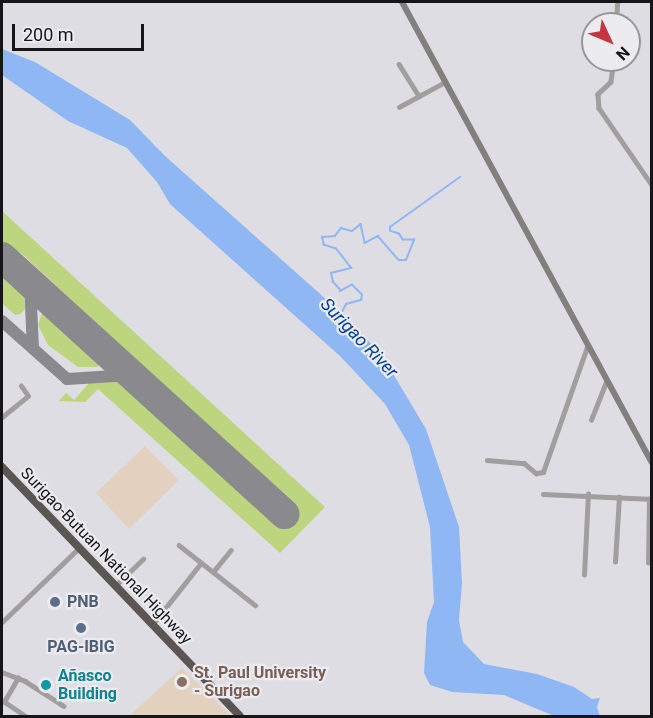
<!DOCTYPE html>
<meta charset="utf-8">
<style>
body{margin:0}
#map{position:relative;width:653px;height:718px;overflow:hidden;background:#dedde3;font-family:Roboto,sans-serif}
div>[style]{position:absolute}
.education>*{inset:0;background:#e3d1c0}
.green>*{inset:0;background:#bed57f}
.water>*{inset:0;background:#8fb7f4}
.stream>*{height:1.5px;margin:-0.75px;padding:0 0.75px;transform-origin:0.75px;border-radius:0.75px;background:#8fb7f4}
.taxiway>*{height:12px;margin:-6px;padding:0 6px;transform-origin:6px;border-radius:6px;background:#8a8a8e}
.runway>*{height:30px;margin:-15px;padding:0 15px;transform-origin:15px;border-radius:15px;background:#8a8a8e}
.street>*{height:4.5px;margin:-2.25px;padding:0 2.25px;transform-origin:2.25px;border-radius:2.25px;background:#a19e9d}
.secondary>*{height:6px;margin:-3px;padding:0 3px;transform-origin:3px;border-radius:3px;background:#837f7d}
.highway>*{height:8px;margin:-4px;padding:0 4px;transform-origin:4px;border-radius:4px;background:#5b5654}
.dots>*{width:16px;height:16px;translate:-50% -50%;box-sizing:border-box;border:3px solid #ebebf0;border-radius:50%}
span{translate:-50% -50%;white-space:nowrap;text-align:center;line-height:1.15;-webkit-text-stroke:4.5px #ebebf0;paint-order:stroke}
.street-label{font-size:16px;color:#161618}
.service-label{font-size:16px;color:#4e5e75;font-weight:700}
.left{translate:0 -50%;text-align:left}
.education-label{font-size:16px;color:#785e54;font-weight:700}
.culture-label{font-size:16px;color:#0d838f;font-weight:700}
.water-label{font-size:18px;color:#004297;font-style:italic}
.frame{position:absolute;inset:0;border:3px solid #161618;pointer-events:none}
.north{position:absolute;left:581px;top:12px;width:60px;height:60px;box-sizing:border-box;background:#ebebf0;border:2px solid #96969a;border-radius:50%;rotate:134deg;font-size:16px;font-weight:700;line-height:24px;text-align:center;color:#161618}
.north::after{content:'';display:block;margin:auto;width:21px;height:27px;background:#c5353f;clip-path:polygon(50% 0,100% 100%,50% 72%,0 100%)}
.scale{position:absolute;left:12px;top:24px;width:132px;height:27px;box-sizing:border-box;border:3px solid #161618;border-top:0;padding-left:8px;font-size:18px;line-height:21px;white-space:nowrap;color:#161618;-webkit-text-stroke:4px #ebebf0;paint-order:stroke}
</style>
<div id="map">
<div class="education">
<div style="clip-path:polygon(145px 446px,179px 480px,129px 529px,96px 493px)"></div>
<div style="clip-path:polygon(182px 668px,231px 716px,129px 716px)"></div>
</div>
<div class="green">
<div style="clip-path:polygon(2px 211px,325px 507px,280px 553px,98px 389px,85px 402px,59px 401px,66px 393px,74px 400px,89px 383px,122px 381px,276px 522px,292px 505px,20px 252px,16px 256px,2px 243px)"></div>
<div style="clip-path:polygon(2px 278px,24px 297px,25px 309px,20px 314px,15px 315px,2px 303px)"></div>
<div style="clip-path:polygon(42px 313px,98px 360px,98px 367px,78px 367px,48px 345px,38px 325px)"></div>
</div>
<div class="water">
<div style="clip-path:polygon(2px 49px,35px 62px,130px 120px,165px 156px,346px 317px,383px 357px,426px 429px,459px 527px,462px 583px,459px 620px,463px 642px,484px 664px,537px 674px,574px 687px,592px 699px,600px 698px,597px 707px,600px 716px,554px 716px,504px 695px,452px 692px,430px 685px,424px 673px,427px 622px,434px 602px,430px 527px,409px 445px,385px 404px,341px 357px,170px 204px,157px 182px,127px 148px,68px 121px,2px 75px)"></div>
</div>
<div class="stream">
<div style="left:341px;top:314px;width:11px;rotate:-63deg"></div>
<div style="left:346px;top:304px;width:16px;rotate:-15deg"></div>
<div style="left:361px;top:300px;width:5px;rotate:-79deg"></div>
<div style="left:362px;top:295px;width:14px;rotate:-135deg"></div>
<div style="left:352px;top:285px;width:13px;rotate:151deg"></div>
<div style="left:341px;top:291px;width:12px;rotate:-132deg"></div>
<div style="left:333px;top:282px;width:9px;rotate:-103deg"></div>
<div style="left:331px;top:273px;width:21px;rotate:-14deg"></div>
<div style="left:351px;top:268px;width:24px;rotate:-128deg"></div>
<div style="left:336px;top:249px;width:13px;rotate:-162deg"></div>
<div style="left:324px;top:245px;width:8px;rotate:-104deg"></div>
<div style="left:322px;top:237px;width:13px;rotate:-4deg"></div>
<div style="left:335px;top:236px;width:10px;rotate:-53deg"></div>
<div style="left:341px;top:228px;width:11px;rotate:15deg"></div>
<div style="left:352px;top:231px;width:11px;rotate:-38deg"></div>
<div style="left:361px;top:224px;width:19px;rotate:78deg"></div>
<div style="left:365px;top:243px;width:15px;rotate:-28deg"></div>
<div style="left:378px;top:236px;width:32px;rotate:49deg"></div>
<div style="left:399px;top:260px;width:7px"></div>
<div style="left:406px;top:260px;width:22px;rotate:-68deg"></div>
<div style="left:414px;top:240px;width:11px;rotate:180deg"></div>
<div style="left:403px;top:240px;width:7px;rotate:-124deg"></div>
<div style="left:399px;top:234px;width:9px;rotate:-162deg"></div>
<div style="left:390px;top:231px;width:4px;rotate:-90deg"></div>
<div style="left:390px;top:227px;width:86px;rotate:-35.5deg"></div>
</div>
<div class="taxiway">
<div style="left:30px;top:283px;width:65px;rotate:87.4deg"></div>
<div style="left:2px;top:321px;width:87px;rotate:41.7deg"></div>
<div style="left:67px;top:379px;width:64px;rotate:-3.6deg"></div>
</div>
<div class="runway">
<div style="left:2px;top:257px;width:382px;rotate:42.3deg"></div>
</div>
<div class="street">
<div style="left:616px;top:24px;width:22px;rotate:-87deg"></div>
<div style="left:614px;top:60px;width:22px;rotate:98deg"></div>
<div style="left:611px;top:82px;width:18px;rotate:137deg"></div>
<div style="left:598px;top:94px;width:14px;rotate:86deg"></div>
<div style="left:599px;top:108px;width:93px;rotate:55.5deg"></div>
<div style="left:399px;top:64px;width:38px;rotate:58deg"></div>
<div style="left:399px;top:107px;width:52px;rotate:-28.5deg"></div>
<div style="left:2px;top:417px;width:33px;rotate:-39deg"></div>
<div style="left:28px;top:396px;width:12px;rotate:-125deg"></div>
<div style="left:591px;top:420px;width:41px;rotate:-68.5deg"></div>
<div style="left:487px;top:460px;width:37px;rotate:5deg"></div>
<div style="left:524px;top:463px;width:16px;rotate:40deg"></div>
<div style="left:536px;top:473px;width:7px;rotate:-8deg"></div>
<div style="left:543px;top:472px;width:133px;rotate:-70.6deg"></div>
<div style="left:543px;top:494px;width:109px;rotate:2.6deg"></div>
<div style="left:179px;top:545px;width:97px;rotate:38.3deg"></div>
<div style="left:615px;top:562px;width:65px;rotate:-86.5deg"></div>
<div style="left:648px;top:563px;width:64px;rotate:-89.1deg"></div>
<div style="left:213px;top:572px;width:28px;rotate:-51deg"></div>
<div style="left:584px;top:575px;width:81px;rotate:-87.2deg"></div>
<div style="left:115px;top:586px;width:39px;rotate:-44deg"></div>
<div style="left:2px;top:622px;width:107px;rotate:-43.9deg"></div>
<div style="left:152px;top:625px;width:79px;rotate:-51.7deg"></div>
<div style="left:2px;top:672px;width:25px;rotate:21deg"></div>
<div style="left:25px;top:681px;width:46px;rotate:32.7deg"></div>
<div style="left:2px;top:700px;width:29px;rotate:34deg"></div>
<div style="left:4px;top:702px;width:28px;rotate:-60deg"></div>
</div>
<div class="secondary">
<div style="left:402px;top:2px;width:524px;rotate:61.53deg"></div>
</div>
<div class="highway">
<div style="left:2px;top:467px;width:344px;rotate:46.3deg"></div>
</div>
<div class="dots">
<div style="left:55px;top:602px;background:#5c6f8a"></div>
<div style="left:81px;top:628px;background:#5c6f8a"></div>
<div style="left:182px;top:682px;background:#8d6e63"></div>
<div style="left:46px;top:685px;background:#0f9aa8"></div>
</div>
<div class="street-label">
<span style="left:106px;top:556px;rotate:46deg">Surigao-Butuan National Highway</span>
</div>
<div class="service-label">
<span class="left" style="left:67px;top:602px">PNB</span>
<span style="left:81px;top:647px">PAG-IBIG</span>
</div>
<div class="education-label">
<span class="left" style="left:194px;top:682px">St. Paul University<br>- Surigao</span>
</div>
<div class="culture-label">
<span class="left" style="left:58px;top:685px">Añasco<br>Building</span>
</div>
<div class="water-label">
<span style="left:359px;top:338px;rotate:46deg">Surigao River</span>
</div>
<div class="frame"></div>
<div class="north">N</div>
<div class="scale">200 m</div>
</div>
